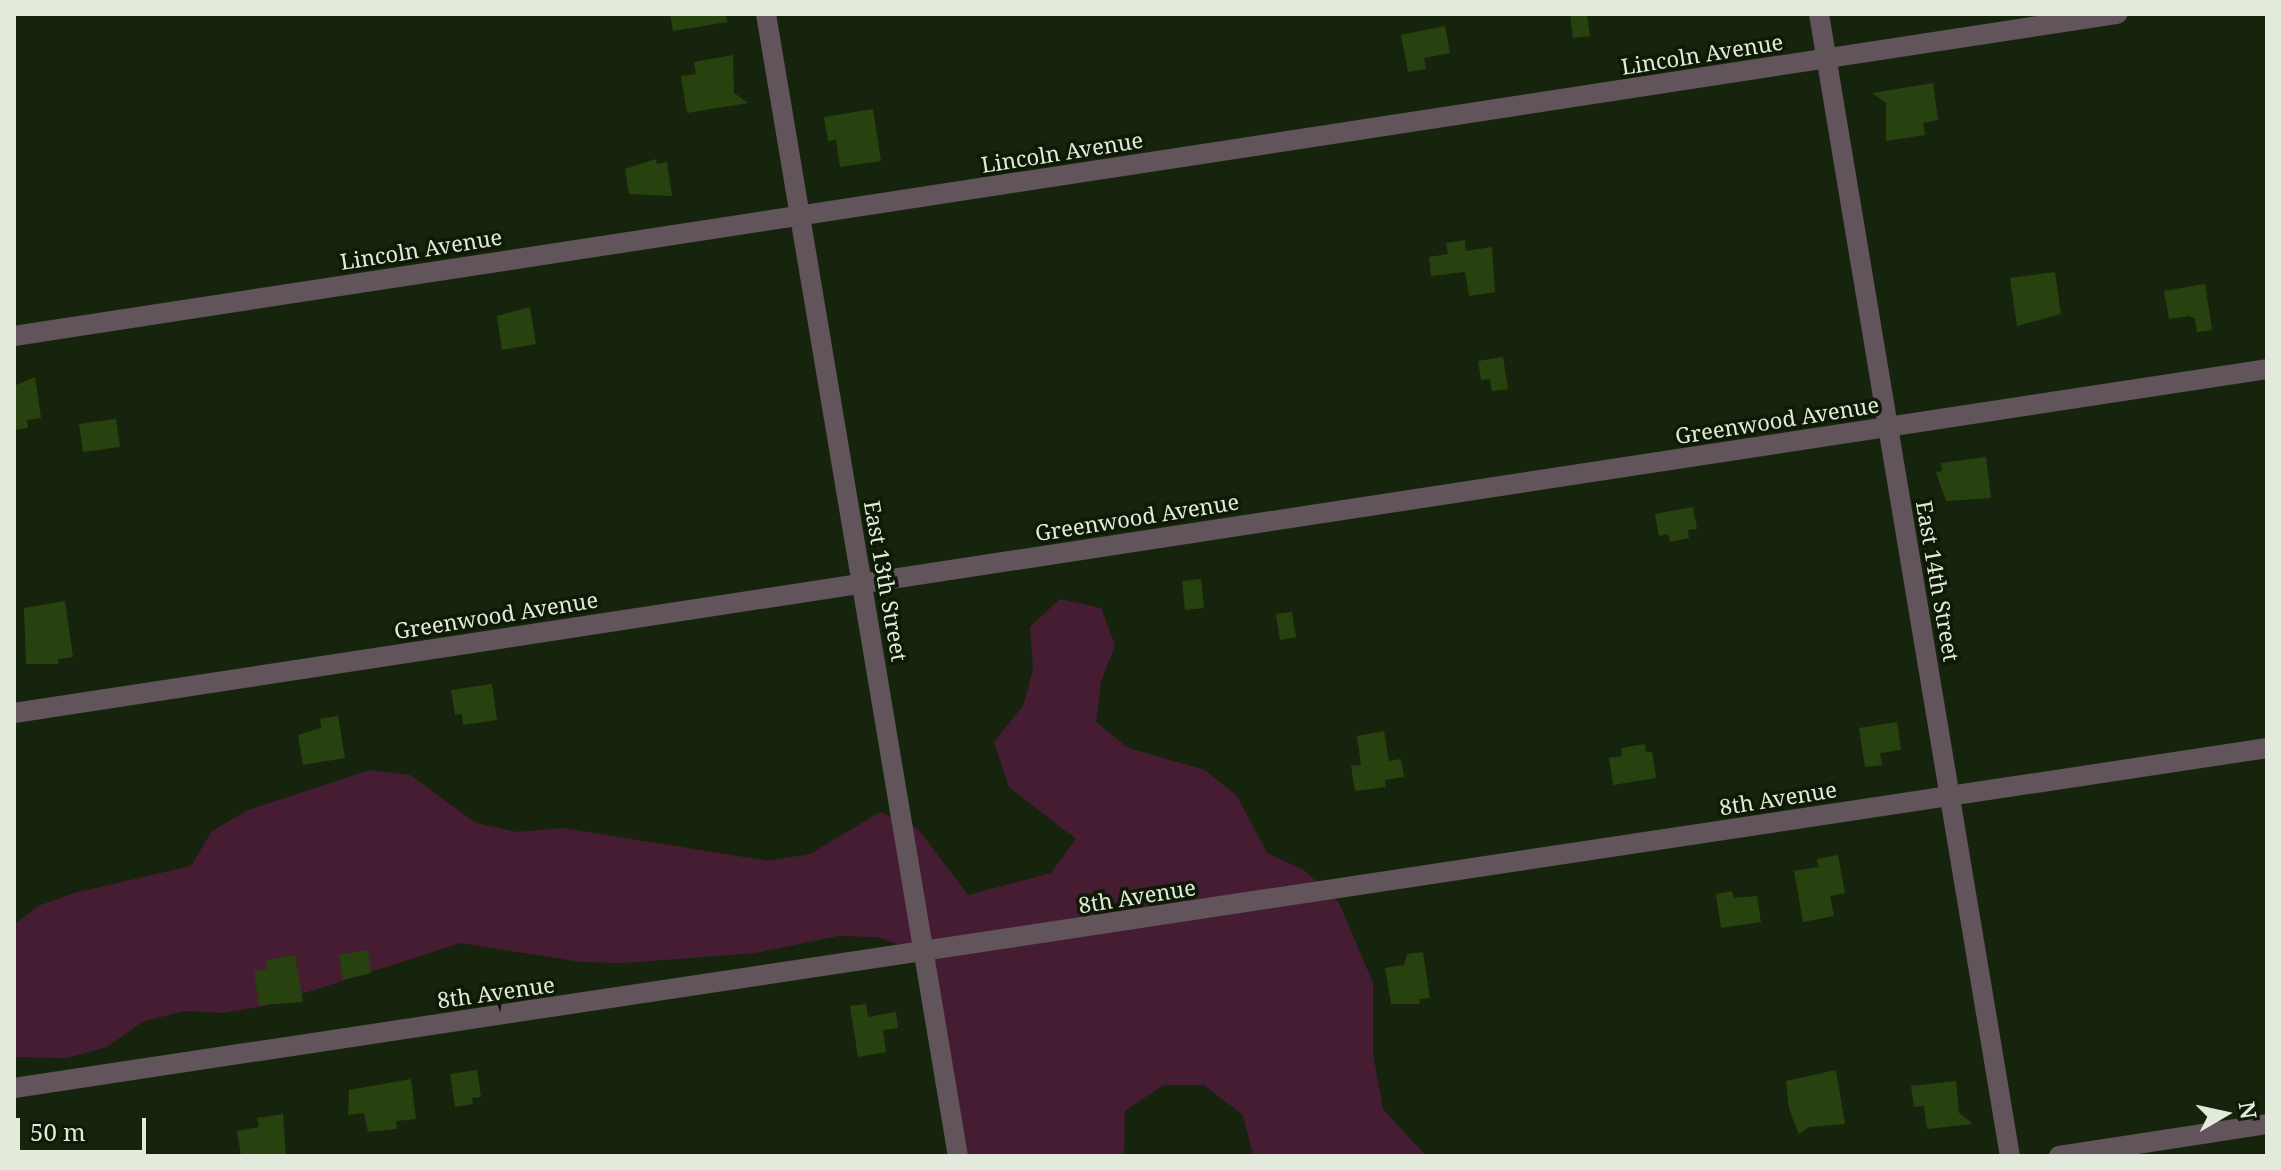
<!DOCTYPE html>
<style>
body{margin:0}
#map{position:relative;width:2281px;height:1170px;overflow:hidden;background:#17240d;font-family:"Noto Serif",serif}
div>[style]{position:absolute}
.green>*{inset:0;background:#461c33}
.building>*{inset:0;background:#27420e}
.minor>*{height:20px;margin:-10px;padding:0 10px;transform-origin:10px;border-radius:10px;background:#61545a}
span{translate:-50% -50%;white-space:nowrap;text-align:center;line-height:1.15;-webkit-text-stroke:7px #0e1a05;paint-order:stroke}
.street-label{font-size:22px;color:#e1eadb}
.frame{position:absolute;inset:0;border:16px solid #e1eadb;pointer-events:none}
.north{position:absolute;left:2185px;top:1074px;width:80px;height:80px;-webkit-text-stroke:6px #0e1a05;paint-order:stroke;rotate:81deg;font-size:22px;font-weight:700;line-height:32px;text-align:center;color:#e1eadb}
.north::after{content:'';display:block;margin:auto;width:28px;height:36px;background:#e1eadb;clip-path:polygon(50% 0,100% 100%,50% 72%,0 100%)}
.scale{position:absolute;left:16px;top:1118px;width:130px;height:36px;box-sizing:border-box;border:4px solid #e1eadb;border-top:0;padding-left:10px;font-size:24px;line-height:28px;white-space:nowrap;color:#e1eadb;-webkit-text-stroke:6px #0e1a05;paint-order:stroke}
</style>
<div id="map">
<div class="green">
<div style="clip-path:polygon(1060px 599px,1101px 608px,1115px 645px,1101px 682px,1096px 722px,1128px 748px,1205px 770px,1237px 796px,1267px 853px,1304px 870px,1339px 903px,1373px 983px,1373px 1054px,1383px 1109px,1426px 1156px,1253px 1156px,1243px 1115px,1204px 1085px,1163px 1085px,1125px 1111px,1124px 1156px,954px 1156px,915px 950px,877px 937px,838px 936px,755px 953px,624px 963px,581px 962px,461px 943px,264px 1006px,223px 1013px,184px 1011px,142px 1022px,107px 1047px,67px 1058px,14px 1057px,14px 925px,38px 906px,74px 893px,191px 866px,212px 831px,248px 810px,370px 770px,410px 775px,476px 823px,517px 832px,563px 828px,768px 861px,810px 854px,880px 812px,918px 829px,968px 895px,1051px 873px,1076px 839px,1009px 787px,994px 742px,1023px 706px,1033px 670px,1030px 627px)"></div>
</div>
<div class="building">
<div style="clip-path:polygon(670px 14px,726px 14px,727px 22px,673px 31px)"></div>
<div style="clip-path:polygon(1570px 14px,1587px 14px,1590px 36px,1573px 38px)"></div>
<div style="clip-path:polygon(1445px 26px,1450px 53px,1424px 58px,1426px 69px,1408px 72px,1401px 35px)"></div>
<div style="clip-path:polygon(733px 55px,734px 93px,748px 103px,687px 113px,681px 76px,696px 74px,694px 62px)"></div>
<div style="clip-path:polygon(1933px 83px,1938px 120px,1923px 123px,1925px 135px,1886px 141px,1886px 103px,1872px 93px)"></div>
<div style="clip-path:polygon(873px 109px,881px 161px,840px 167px,836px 140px,828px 141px,824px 117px)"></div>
<div style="clip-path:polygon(656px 159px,657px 164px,667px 162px,672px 196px,629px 194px,625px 169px)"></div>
<div style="clip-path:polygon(1465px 240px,1466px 251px,1492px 247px,1495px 292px,1469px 296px,1465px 272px,1431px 276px,1429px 257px,1448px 254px,1446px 243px)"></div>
<div style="clip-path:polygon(2055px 272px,2061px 314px,2017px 326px,2010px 278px)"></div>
<div style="clip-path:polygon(2205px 284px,2212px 330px,2197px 332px,2195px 319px,2189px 316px,2169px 319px,2164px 291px)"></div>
<div style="clip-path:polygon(530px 307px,536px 344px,502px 350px,497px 316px)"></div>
<div style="clip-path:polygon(1503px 357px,1508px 389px,1492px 391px,1490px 379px,1481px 380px,1478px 361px)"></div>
<div style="clip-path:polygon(35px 377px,41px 418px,27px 420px,28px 428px,14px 430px,14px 386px)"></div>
<div style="clip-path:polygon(116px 419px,120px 447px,83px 452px,79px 424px)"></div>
<div style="clip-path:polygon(1986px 457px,1991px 498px,1946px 501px,1936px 472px,1942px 471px,1941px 463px)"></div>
<div style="clip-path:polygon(1693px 507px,1697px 529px,1688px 530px,1689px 538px,1670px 542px,1668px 534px,1659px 536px,1655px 514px)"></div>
<div style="clip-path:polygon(1201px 579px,1204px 608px,1185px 610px,1182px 581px)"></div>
<div style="clip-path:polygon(65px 601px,73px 657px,58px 659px,58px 664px,26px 664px,24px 608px)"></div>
<div style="clip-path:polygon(1292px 612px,1296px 637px,1280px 640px,1276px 614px)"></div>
<div style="clip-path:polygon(492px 684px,497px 720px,463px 725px,462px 714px,455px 715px,451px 690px)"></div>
<div style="clip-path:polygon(338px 716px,345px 758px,303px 765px,298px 735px,321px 728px,320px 719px)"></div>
<div style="clip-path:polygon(1897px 722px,1901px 750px,1880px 753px,1882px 765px,1865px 767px,1859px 728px)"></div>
<div style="clip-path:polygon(1384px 731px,1389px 761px,1401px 759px,1404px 777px,1385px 780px,1386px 787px,1355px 791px,1351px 766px,1361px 765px,1357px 736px)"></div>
<div style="clip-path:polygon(1645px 744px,1646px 752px,1652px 752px,1656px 778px,1613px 785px,1609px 758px,1622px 756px,1621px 748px)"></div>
<div style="clip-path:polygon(1838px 855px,1845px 893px,1830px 896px,1834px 916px,1803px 922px,1794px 871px,1819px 867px,1817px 859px)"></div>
<div style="clip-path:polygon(1732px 891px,1734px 898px,1757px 896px,1761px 922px,1721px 928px,1716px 894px)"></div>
<div style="clip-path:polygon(368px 950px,371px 973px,343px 980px,339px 955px)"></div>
<div style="clip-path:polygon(1423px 952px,1430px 998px,1419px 999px,1420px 1004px,1391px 1004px,1385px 968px,1404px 965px,1407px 954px)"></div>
<div style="clip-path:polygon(295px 955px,303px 1002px,259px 1005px,254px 971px,268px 969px,266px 960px)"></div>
<div style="clip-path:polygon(866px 1004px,868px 1017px,896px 1012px,898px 1028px,883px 1030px,886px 1052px,858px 1057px,850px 1006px)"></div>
<div style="clip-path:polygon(477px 1070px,481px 1097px,472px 1098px,473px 1104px,455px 1107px,450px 1074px)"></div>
<div style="clip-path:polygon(1836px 1070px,1845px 1124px,1809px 1127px,1799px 1134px,1789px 1109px,1786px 1081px)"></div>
<div style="clip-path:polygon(411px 1079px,416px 1119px,396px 1121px,397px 1129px,368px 1132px,364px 1113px,348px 1115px,349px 1090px)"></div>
<div style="clip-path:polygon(1956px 1081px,1959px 1113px,1973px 1124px,1927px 1129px,1924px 1106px,1914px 1107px,1911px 1086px)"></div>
<div style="clip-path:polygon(283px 1114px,286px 1156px,241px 1155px,237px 1131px,259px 1127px,257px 1118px)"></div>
</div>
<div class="minor">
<div style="left:766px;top:14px;width:1158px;rotate:80.46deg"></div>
<div style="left:1819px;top:14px;width:1158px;rotate:80.51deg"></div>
<div style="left:14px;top:336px;width:2128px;rotate:-8.71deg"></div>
<div style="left:14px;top:713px;width:2279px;rotate:-8.68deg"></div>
<div style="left:14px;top:1088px;width:2279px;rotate:-8.58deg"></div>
<div style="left:2059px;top:1156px;width:210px;rotate:-8.7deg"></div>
</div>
<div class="street-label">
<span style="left:1702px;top:54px;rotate:-9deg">Lincoln Avenue</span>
<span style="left:1062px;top:152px;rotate:-9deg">Lincoln Avenue</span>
<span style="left:421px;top:249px;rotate:-9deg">Lincoln Avenue</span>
<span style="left:1777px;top:420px;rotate:-9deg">Greenwood Avenue</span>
<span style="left:1137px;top:517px;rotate:-9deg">Greenwood Avenue</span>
<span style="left:886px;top:581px;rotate:80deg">East 13th Street</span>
<span style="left:1938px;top:581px;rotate:80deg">East 14th Street</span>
<span style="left:496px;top:615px;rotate:-9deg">Greenwood Avenue</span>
<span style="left:1778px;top:798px;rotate:-9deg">8th Avenue</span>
<span style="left:1137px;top:896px;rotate:-9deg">8th Avenue</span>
<span style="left:496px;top:992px;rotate:-8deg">8th Avenue</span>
</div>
<div class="frame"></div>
<div class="north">N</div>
<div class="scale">50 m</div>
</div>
